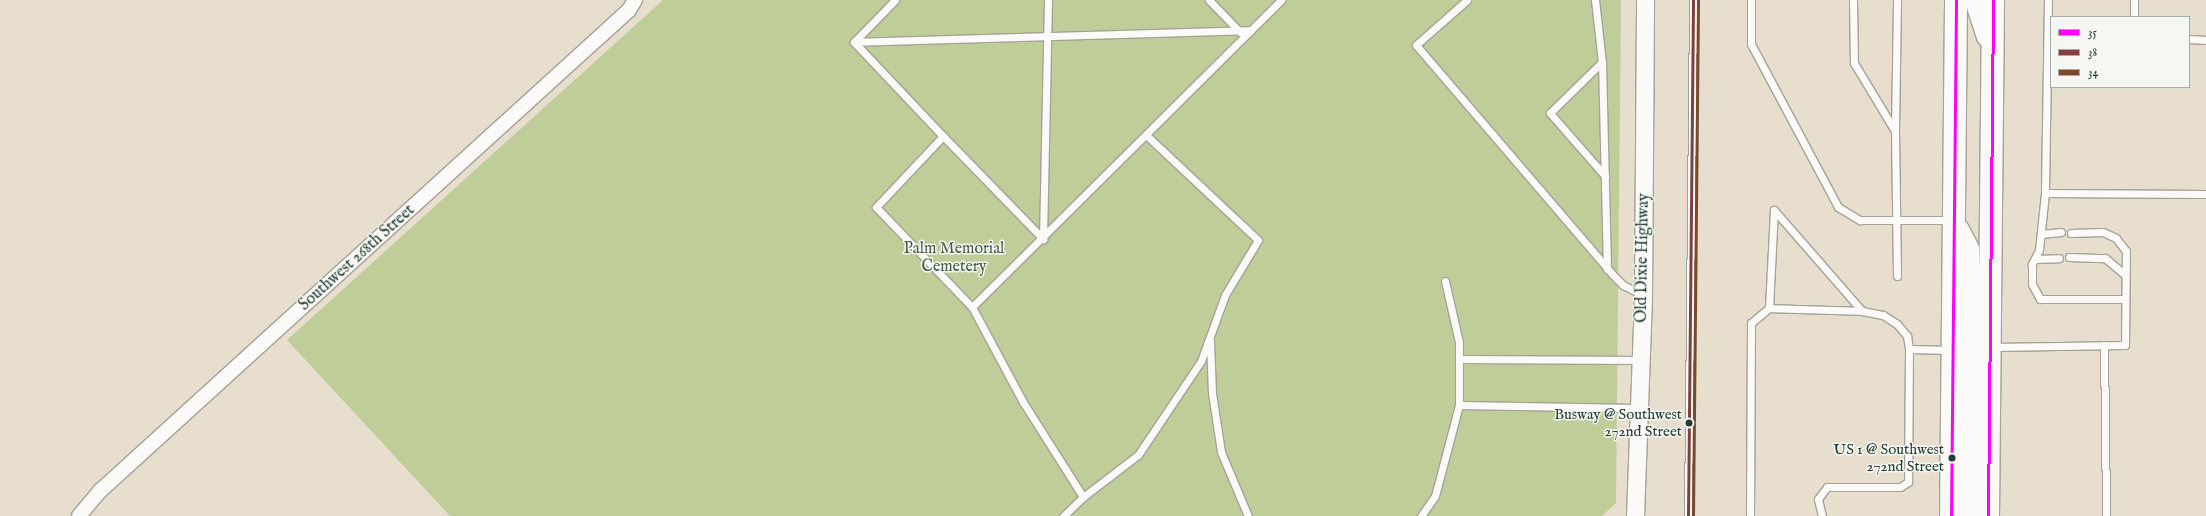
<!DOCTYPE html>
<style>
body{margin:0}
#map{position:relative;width:2206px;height:516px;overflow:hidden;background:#e8dece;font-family:"IM FELL English",serif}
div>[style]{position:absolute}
.green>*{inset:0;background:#bfce98}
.roads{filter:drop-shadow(1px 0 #a4a298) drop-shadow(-1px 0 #a4a298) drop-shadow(0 1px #a4a298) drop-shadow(0 -1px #a4a298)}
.service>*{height:7px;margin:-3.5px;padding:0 3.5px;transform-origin:3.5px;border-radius:3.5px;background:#fcfaf8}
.minor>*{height:14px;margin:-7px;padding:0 7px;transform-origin:7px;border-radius:7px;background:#fcfaf8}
.tertiary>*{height:17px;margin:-8.5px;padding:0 8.5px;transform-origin:8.5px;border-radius:8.5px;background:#fcfaf8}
.trunk>*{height:22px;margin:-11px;padding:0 11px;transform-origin:11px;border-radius:11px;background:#fcfaf8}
.bus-1>*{height:3px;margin:-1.5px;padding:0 1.5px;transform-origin:1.5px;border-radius:1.5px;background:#f0f}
.bus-2>*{height:3px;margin:-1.5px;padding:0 1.5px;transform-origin:1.5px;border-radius:1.5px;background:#804040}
.bus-3>*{height:3px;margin:-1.5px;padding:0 1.5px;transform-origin:1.5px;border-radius:1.5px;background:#7a4b2a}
.dots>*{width:11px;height:11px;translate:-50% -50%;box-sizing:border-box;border:2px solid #f6f6f2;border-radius:50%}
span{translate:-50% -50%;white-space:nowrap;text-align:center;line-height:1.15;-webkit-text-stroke:3px #f6f6f2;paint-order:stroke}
.bus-label{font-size:15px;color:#1f3d34}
.right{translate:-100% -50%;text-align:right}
.park-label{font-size:16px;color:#3e5e42}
.street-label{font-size:16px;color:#1f3d34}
.legend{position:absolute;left:2050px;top:16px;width:140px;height:72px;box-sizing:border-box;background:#f6f6f2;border:1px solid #a0aca6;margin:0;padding:5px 7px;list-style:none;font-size:12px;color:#1f3d34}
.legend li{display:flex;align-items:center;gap:8px;height:20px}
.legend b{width:20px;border:1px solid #a0aca6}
</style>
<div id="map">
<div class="green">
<div style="clip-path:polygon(663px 0,1621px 0,1616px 503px,1602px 516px,450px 516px,287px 340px)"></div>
</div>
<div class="roads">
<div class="service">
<div style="left:895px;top:0;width:59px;rotate:134.3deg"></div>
<div style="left:854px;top:42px;width:129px;rotate:46.6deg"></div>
<div style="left:943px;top:136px;width:98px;rotate:133.3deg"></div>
<div style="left:876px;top:207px;width:139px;rotate:46.2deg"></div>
<div style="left:972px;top:307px;width:108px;rotate:61.8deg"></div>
<div style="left:1023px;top:402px;width:112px;rotate:57.7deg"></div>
<div style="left:1083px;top:497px;width:28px;rotate:136deg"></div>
<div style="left:1209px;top:0;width:45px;rotate:45.9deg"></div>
<div style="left:1467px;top:0;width:68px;rotate:138.6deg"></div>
<div style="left:1416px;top:45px;width:301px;rotate:49.4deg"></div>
<div style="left:1612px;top:274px;width:16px;rotate:45deg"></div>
<div style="left:1623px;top:285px;width:22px;rotate:27deg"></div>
<div style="left:1595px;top:0;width:62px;rotate:83.6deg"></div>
<div style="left:1602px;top:62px;width:207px;rotate:88.6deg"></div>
<div style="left:1751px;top:0;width:44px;rotate:90deg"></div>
<div style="left:1751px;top:44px;width:185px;rotate:61.9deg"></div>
<div style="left:1838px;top:207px;width:26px;rotate:31deg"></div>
<div style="left:1860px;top:220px;width:91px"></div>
<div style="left:1853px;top:0;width:63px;rotate:89.1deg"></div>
<div style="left:1854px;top:63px;width:79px;rotate:58.9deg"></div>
<div style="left:1895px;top:131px;width:145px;rotate:89.2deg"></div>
<div style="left:2048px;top:0;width:193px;rotate:90.9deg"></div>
<div style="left:2045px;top:193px;width:161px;rotate:0.4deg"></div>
<div style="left:2134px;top:0;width:17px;rotate:90deg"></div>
<div style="left:2189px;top:39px;width:17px;rotate:3deg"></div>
<div style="left:854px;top:42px;width:397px;rotate:-1.7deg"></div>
<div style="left:1602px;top:62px;width:73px;rotate:135.6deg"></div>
<div style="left:1550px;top:113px;width:84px;rotate:48.9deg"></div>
<div style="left:1895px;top:130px;width:130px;rotate:-89.1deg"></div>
<div style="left:943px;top:136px;width:144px;rotate:45.8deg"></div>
<div style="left:2045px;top:193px;width:57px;rotate:96deg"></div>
<div style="left:2039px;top:250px;width:16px;rotate:117deg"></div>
<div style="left:2032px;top:264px;width:20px;rotate:90deg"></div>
<div style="left:2032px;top:284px;width:17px;rotate:62deg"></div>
<div style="left:2040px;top:299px;width:84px"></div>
<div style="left:2041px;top:234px;width:20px;rotate:-6deg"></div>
<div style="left:1043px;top:239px;width:239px;rotate:-88.8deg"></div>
<div style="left:2069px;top:257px;width:36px;rotate:2deg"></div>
<div style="left:2105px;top:258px;width:26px;rotate:40deg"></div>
<div style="left:2035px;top:259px;width:24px;rotate:-2deg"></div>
<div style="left:1445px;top:281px;width:63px;rotate:77.1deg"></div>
<div style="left:1459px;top:342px;width:63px;rotate:90deg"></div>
<div style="left:1459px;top:405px;width:178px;rotate:1deg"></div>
<div style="left:972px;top:307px;width:436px;rotate:-44.8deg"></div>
<div style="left:1769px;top:308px;width:93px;rotate:1.8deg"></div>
<div style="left:1210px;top:341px;width:52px;rotate:87.8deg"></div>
<div style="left:1212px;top:393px;width:60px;rotate:81.3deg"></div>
<div style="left:1221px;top:452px;width:69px;rotate:67.1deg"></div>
<div style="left:2104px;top:345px;width:171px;rotate:89.3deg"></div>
<div style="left:1992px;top:347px;width:133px;rotate:-0.9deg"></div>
<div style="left:2125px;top:345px;width:94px;rotate:-89.4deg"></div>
<div style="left:2126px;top:251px;width:16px;rotate:-128deg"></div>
<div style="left:2116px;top:238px;width:14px;rotate:-155deg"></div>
<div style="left:2103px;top:232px;width:32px;rotate:178deg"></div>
<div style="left:1909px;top:349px;width:42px;rotate:1.4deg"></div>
<div style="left:1460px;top:359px;width:180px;rotate:0.3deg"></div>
<div style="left:1083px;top:497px;width:69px;rotate:-37.4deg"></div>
<div style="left:1138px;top:455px;width:113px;rotate:-56.2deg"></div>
<div style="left:1201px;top:361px;width:70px;rotate:-70deg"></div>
<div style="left:1225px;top:295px;width:64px;rotate:-59deg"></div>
<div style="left:1258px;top:240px;width:154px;rotate:-136.8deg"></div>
<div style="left:1421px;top:516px;width:24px;rotate:-55deg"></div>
<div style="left:1435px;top:496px;width:94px;rotate:-75.2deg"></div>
<div style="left:1688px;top:516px;width:516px;rotate:-89.44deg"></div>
<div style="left:1750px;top:516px;width:193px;rotate:-89.7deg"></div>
<div style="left:1751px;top:323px;width:23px;rotate:-40deg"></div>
<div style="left:1769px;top:308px;width:98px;rotate:-87.1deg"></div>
<div style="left:1774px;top:210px;width:134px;rotate:48.9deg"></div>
<div style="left:1862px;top:311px;width:21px;rotate:11deg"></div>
<div style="left:1883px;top:315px;width:17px;rotate:33deg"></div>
<div style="left:1897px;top:324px;width:16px;rotate:50deg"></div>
<div style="left:1907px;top:336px;width:13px;rotate:81deg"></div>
<div style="left:1909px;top:349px;width:133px;rotate:90.4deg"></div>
<div style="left:1908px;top:482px;width:9px;rotate:148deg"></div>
<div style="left:1900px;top:487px;width:73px;rotate:180deg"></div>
<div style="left:1827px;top:487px;width:15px;rotate:127deg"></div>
<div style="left:1818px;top:499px;width:17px;rotate:77deg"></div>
</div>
<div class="minor">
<div style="left:79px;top:516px;width:33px;rotate:-50deg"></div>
<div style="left:100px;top:491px;width:715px;rotate:-42.28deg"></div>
<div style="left:629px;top:10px;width:12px;rotate:-59deg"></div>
</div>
<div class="tertiary">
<div style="left:1635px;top:516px;width:220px;rotate:-87.9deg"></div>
<div style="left:1643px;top:296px;width:296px;rotate:-89.6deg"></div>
</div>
<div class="trunk">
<div style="left:1976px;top:0;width:38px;rotate:72deg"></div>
<div style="left:1958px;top:230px;width:21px;rotate:62deg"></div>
<div style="left:1968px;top:249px;width:66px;rotate:87.4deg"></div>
<div style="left:1971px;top:315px;width:181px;rotate:91.3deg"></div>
<div style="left:1967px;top:496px;width:21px;rotate:73deg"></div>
<div style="left:1951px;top:516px;width:516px;rotate:-89.44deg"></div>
<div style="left:1988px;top:516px;width:516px;rotate:-89.44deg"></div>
</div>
</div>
<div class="bus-1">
<div style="left:1951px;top:516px;width:516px;rotate:-89.44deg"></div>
<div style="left:1988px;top:516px;width:516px;rotate:-89.44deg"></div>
</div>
<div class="bus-2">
<div style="left:1688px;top:516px;width:516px;rotate:-89.44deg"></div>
</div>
<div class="bus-3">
<div style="left:1693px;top:516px;width:516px;rotate:-89.44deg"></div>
</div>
<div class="dots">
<div style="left:1689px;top:423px;background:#1f3d34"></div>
<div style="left:1952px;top:458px;background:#1f3d34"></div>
</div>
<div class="bus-label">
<span class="right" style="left:1682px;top:423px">Busway @ Southwest<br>272nd Street</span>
<span class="right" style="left:1944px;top:458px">US 1 @ Southwest<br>272nd Street</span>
</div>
<div class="park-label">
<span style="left:954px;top:258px">Palm Memorial<br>Cemetery</span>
</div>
<div class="street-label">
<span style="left:357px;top:258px;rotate:-42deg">Southwest 268th Street</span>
<span style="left:1643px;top:258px;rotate:-89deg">Old Dixie Highway</span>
</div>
<ul class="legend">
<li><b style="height:5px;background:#f0f"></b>35</li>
<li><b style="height:5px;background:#804040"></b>38</li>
<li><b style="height:5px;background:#7a4b2a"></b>34</li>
</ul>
</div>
